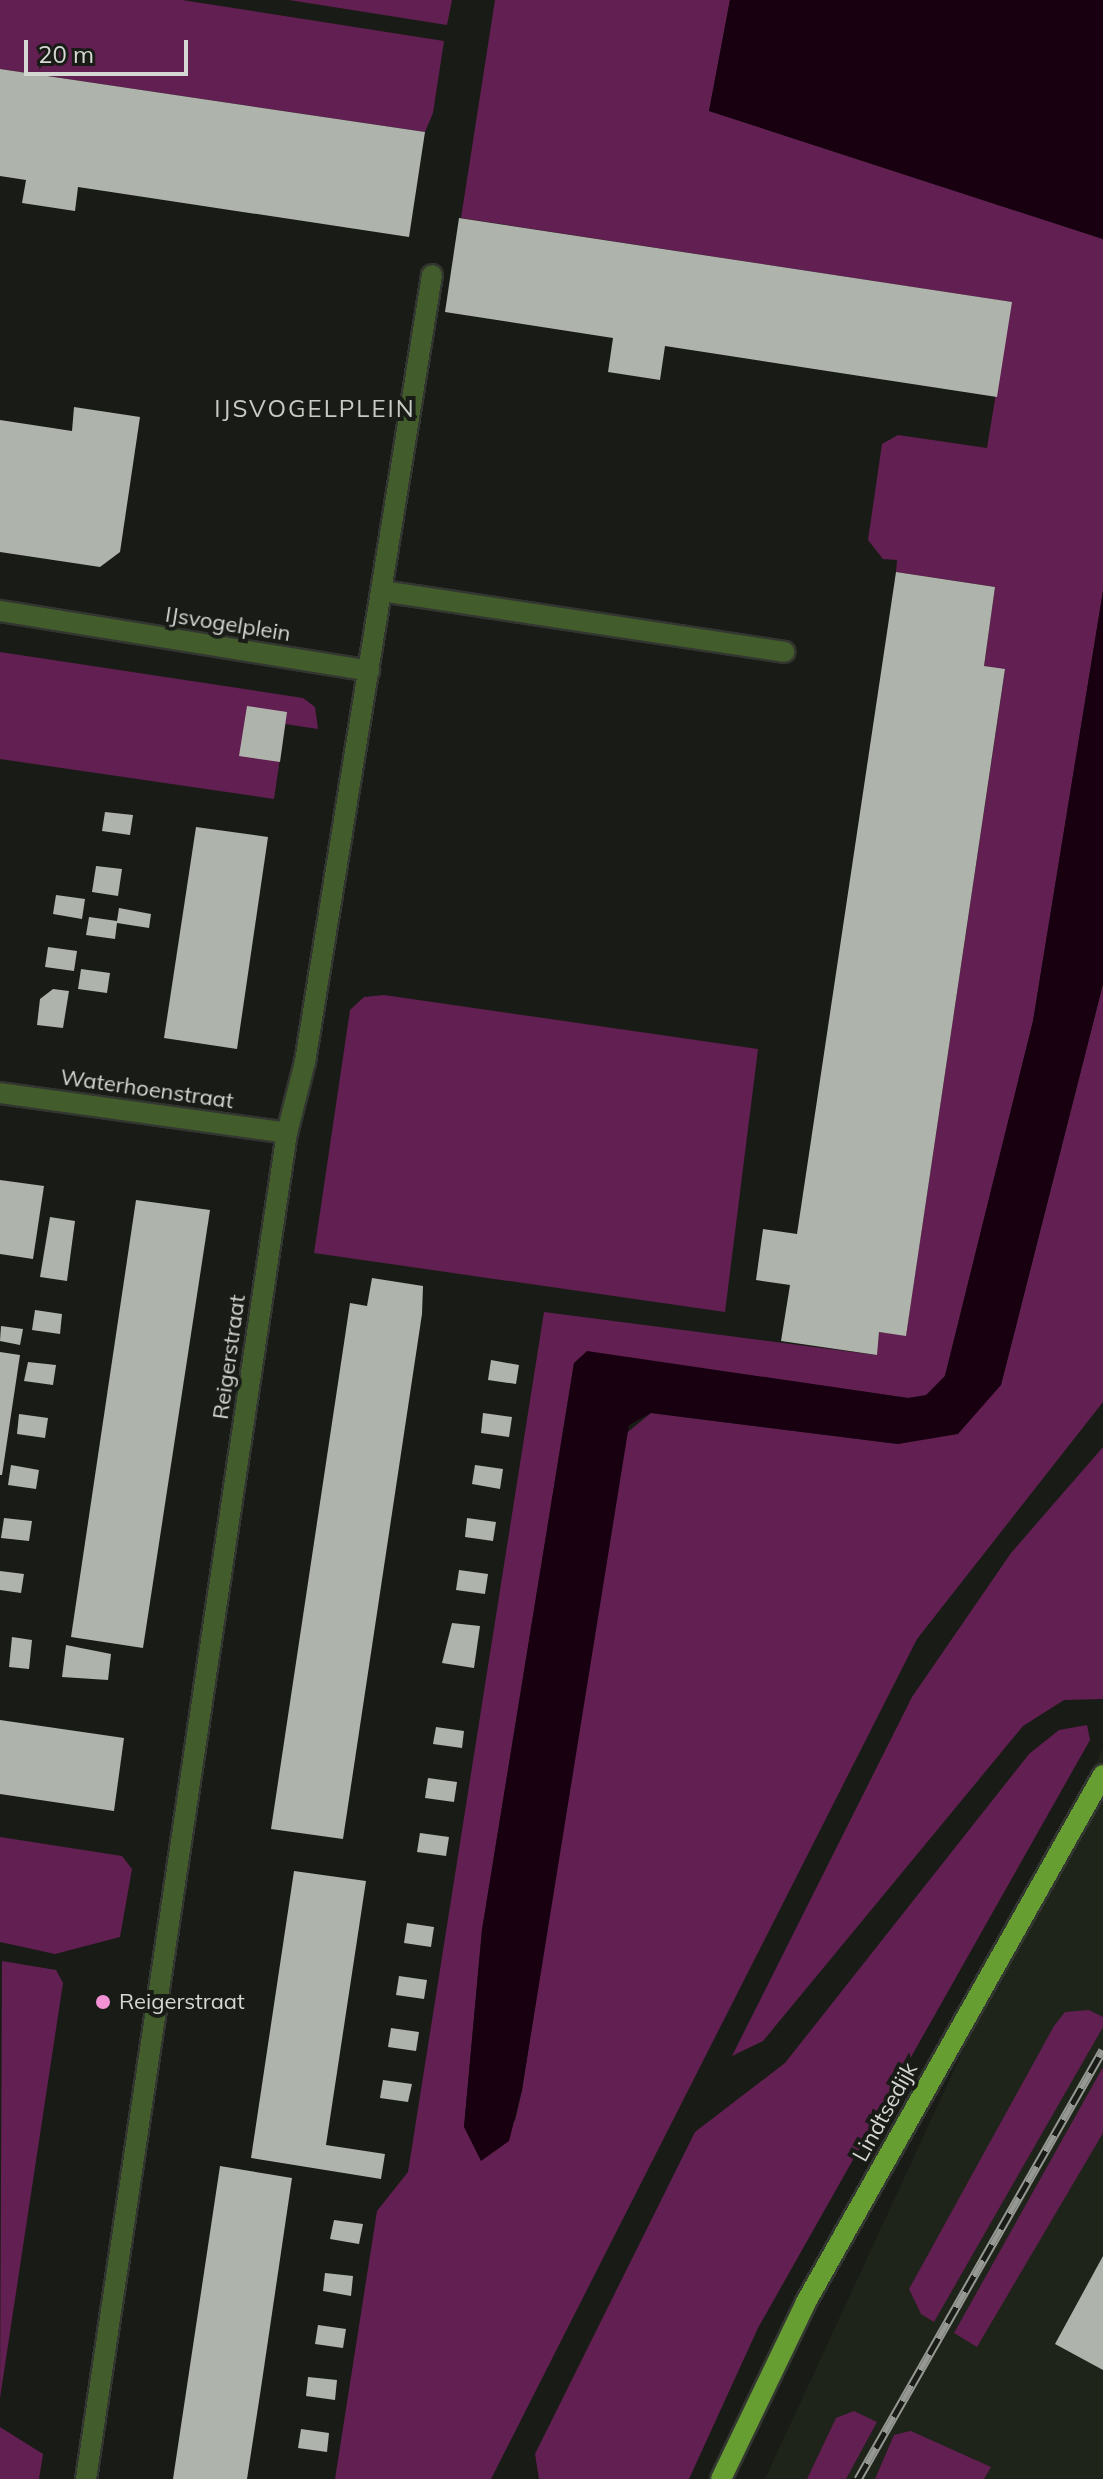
<!DOCTYPE html>
<style>
body{margin:0}
#map{position:relative;width:1103px;height:2479px;overflow:hidden;background:#191c16;font-family:Mulish,sans-serif}
div>[style]{position:absolute}
.built>*{inset:0;background:#1e2419}
.green>*{inset:0;background:#621f51}
.water>*{inset:0;background:#180011}
.building>*{inset:0;background:#aeb3ab}
.roads{filter:drop-shadow(2px 0 #333630) drop-shadow(-2px 0 #333630) drop-shadow(0 2px #333630) drop-shadow(0 -2px #333630)}
.minor>*{height:20px;margin:-10px;padding:0 10px;transform-origin:10px;border-radius:10px;background:#425c2c}
.major>*{height:20px;margin:-10px;padding:0 10px;transform-origin:10px;border-radius:10px;background:#679e31}
.rail>*{height:9px;margin-top:-4.5px;transform-origin:0;background:repeating-linear-gradient(90deg,#191c16 0 18px,#959893 0 36px);box-sizing:border-box;border-block:2px solid #959893}
.dots>*{width:22px;height:22px;translate:-50% -50%;box-sizing:border-box;border:4px solid #191c16;border-radius:50%}
span{translate:-50% -50%;white-space:nowrap;text-align:center;line-height:1.15;-webkit-text-stroke:8px #191c16;paint-order:stroke}
.street-label{font-size:22px;color:#d4d7d2}
.poi-label{font-size:22px;color:#d4d7d2}
.left{translate:0 -50%;text-align:left}
.neighbourhood-label{font-size:24px;color:#c6cbc3;letter-spacing:2px}
.scale{position:absolute;left:24px;top:40px;width:164px;height:36px;box-sizing:border-box;border:4px solid #d4d7d2;border-top:0;padding-left:10px;font-size:24px;line-height:28px;white-space:nowrap;color:#d4d7d2;-webkit-text-stroke:6px #191c16;paint-order:stroke}
</style>
<div id="map">
<div class="built">
<div style="clip-path:polygon(1103px 1748px,1103px 2479px,765px 2479px)"></div>
</div>
<div class="green">
<div style="clip-path:polygon(0 0,182px 0,444px 41px,433px 113px,425px 132px,0 69px)"></div>
<div style="clip-path:polygon(289px 0,452px 0,447px 25px)"></div>
<div style="clip-path:polygon(495px 0,730px 0,709px 111px,1103px 239px,1103px 591px,1033px 1021px,945px 1376px,926px 1396px,908px 1398px,704px 1369px,574px 1363px,482px 1930px,464px 2127px,515px 2121px,522px 2090px,623px 1436px,651px 1413px,898px 1444px,1001px 1385px,1103px 984px,1103px 1402px,917px 1639px,491px 2479px,335px 2479px,377px 2211px,408px 2172px,544px 1312px,876px 1355px,879px 1332px,906px 1335px,1005px 670px,984px 666px,995px 587px,896px 572px,897px 560px,883px 559px,868px 540px,882px 444px,898px 435px,987px 448px,1011px 302px,461px 218px)"></div>
<div style="clip-path:polygon(0 652px,303px 698px,315px 707px,318px 729px,285px 724px,274px 799px,0 759px)"></div>
<div style="clip-path:polygon(384px 995px,758px 1049px,725px 1312px,314px 1253px,350px 1010px,364px 997px)"></div>
<div style="clip-path:polygon(1103px 1447px,1103px 1699px,1064px 1700px,1023px 1726px,763px 2041px,732px 2056px,912px 1697px,1011px 1553px)"></div>
<div style="clip-path:polygon(1087px 1725px,1090px 1740px,758px 2328px,689px 2479px,539px 2479px,535px 2454px,695px 2132px,785px 2063px,1029px 1754px,1059px 1730px)"></div>
<div style="clip-path:polygon(0 1837px,122px 1856px,132px 1869px,120px 1937px,55px 1954px,0 1942px)"></div>
<div style="clip-path:polygon(2px 1961px,56px 1970px,63px 1983px,0 2398px)"></div>
<div style="clip-path:polygon(1089px 2010px,1103px 2017px,1103px 2027px,934px 2322px,921px 2314px,909px 2289px,1054px 2026px,1065px 2012px)"></div>
<div style="clip-path:polygon(1103px 2067px,1103px 2133px,977px 2347px,954px 2333px)"></div>
<div style="clip-path:polygon(854px 2411px,877px 2422px,846px 2479px,807px 2479px,836px 2418px)"></div>
<div style="clip-path:polygon(0 2427px,43px 2454px,39px 2479px,0 2479px)"></div>
<div style="clip-path:polygon(910px 2431px,911px 2431px,991px 2467px,984px 2479px,875px 2479px,894px 2435px)"></div>
</div>
<div class="water">
<div style="clip-path:polygon(730px 0,1103px 0,1103px 239px,709px 111px)"></div>
<div style="clip-path:polygon(1103px 591px,1103px 984px,1001px 1385px,958px 1434px,898px 1444px,651px 1413px,629px 1425px,522px 2090px,509px 2141px,481px 2161px,464px 2127px,482px 1930px,574px 1363px,587px 1351px,908px 1398px,926px 1395px,945px 1376px,1033px 1021px)"></div>
</div>
<div class="building">
<div style="clip-path:polygon(0 69px,425px 132px,409px 237px,78px 187px,75px 211px,22px 203px,26px 180px,0 176px)"></div>
<div style="clip-path:polygon(459px 218px,1012px 302px,997px 397px,665px 346px,660px 380px,608px 372px,613px 338px,445px 312px)"></div>
<div style="clip-path:polygon(74px 407px,140px 417px,120px 552px,100px 567px,0 552px,0 420px,72px 431px)"></div>
<div style="clip-path:polygon(896px 572px,995px 587px,984px 666px,1005px 669px,906px 1336px,879px 1332px,877px 1355px,781px 1341px,790px 1285px,756px 1280px,763px 1229px,797px 1234px)"></div>
<div style="clip-path:polygon(247px 706px,287px 712px,280px 762px,239px 756px)"></div>
<div style="clip-path:polygon(105px 812px,133px 815px,130px 835px,102px 831px)"></div>
<div style="clip-path:polygon(196px 827px,268px 837px,237px 1049px,164px 1038px)"></div>
<div style="clip-path:polygon(96px 866px,122px 869px,118px 896px,92px 892px)"></div>
<div style="clip-path:polygon(56px 895px,85px 899px,82px 919px,53px 914px)"></div>
<div style="clip-path:polygon(119px 908px,151px 914px,149px 928px,117px 923px,115px 939px,86px 935px,89px 917px,117px 921px)"></div>
<div style="clip-path:polygon(48px 947px,77px 951px,74px 971px,45px 967px)"></div>
<div style="clip-path:polygon(81px 969px,110px 973px,107px 993px,78px 989px)"></div>
<div style="clip-path:polygon(53px 989px,69px 991px,63px 1028px,37px 1025px,40px 999px)"></div>
<div style="clip-path:polygon(0 1180px,44px 1186px,33px 1259px,0 1254px)"></div>
<div style="clip-path:polygon(136px 1200px,210px 1210px,143px 1648px,71px 1637px)"></div>
<div style="clip-path:polygon(50px 1217px,75px 1221px,67px 1281px,40px 1277px)"></div>
<div style="clip-path:polygon(372px 1278px,423px 1286px,422px 1314px,343px 1839px,271px 1829px,350px 1303px,367px 1306px)"></div>
<div style="clip-path:polygon(35px 1310px,62px 1314px,60px 1334px,32px 1330px)"></div>
<div style="clip-path:polygon(1px 1326px,23px 1329px,20px 1345px,0 1341px)"></div>
<div style="clip-path:polygon(0 1352px,20px 1355px,2px 1475px,0 1475px)"></div>
<div style="clip-path:polygon(491px 1360px,519px 1365px,516px 1384px,488px 1380px)"></div>
<div style="clip-path:polygon(28px 1362px,56px 1365px,53px 1385px,24px 1381px)"></div>
<div style="clip-path:polygon(483px 1413px,512px 1417px,509px 1437px,481px 1433px)"></div>
<div style="clip-path:polygon(19px 1414px,48px 1418px,45px 1438px,17px 1434px)"></div>
<div style="clip-path:polygon(11px 1465px,39px 1470px,36px 1489px,8px 1485px)"></div>
<div style="clip-path:polygon(475px 1465px,503px 1469px,500px 1489px,472px 1484px)"></div>
<div style="clip-path:polygon(4px 1518px,32px 1521px,29px 1541px,1px 1538px)"></div>
<div style="clip-path:polygon(467px 1518px,496px 1522px,493px 1541px,465px 1537px)"></div>
<div style="clip-path:polygon(459px 1570px,488px 1574px,485px 1594px,456px 1590px)"></div>
<div style="clip-path:polygon(0 1571px,24px 1574px,21px 1593px,0 1590px)"></div>
<div style="clip-path:polygon(452px 1623px,480px 1626px,474px 1668px,442px 1663px)"></div>
<div style="clip-path:polygon(12px 1637px,32px 1640px,29px 1669px,9px 1667px)"></div>
<div style="clip-path:polygon(66px 1645px,111px 1654px,108px 1680px,62px 1677px)"></div>
<div style="clip-path:polygon(0 1720px,124px 1738px,114px 1811px,0 1794px)"></div>
<div style="clip-path:polygon(436px 1727px,464px 1731px,462px 1748px,433px 1744px)"></div>
<div style="clip-path:polygon(428px 1778px,457px 1782px,454px 1802px,425px 1798px)"></div>
<div style="clip-path:polygon(420px 1833px,449px 1837px,446px 1856px,417px 1852px)"></div>
<div style="clip-path:polygon(294px 1871px,366px 1881px,326px 2145px,385px 2154px,381px 2179px,251px 2158px)"></div>
<div style="clip-path:polygon(407px 1923px,434px 1927px,431px 1947px,404px 1943px)"></div>
<div style="clip-path:polygon(399px 1976px,427px 1980px,424px 1999px,396px 1995px)"></div>
<div style="clip-path:polygon(391px 2028px,419px 2032px,416px 2051px,388px 2047px)"></div>
<div style="clip-path:polygon(383px 2080px,412px 2084px,408px 2102px,380px 2098px)"></div>
<div style="clip-path:polygon(220px 2166px,292px 2178px,261px 2388px,247px 2479px,173px 2479px)"></div>
<div style="clip-path:polygon(334px 2220px,363px 2224px,359px 2244px,330px 2239px)"></div>
<div style="clip-path:polygon(1103px 2256px,1103px 2370px,1055px 2344px)"></div>
<div style="clip-path:polygon(325px 2273px,353px 2276px,351px 2296px,323px 2291px)"></div>
<div style="clip-path:polygon(318px 2325px,346px 2329px,343px 2348px,315px 2344px)"></div>
<div style="clip-path:polygon(308px 2377px,337px 2380px,335px 2400px,306px 2396px)"></div>
<div style="clip-path:polygon(301px 2429px,329px 2433px,327px 2452px,298px 2448px)"></div>
</div>
<div class="roads">
<div class="minor">
<div style="left:382px;top:591px;width:407px;rotate:8.6deg"></div>
<div style="left:0;top:611px;width:374px;rotate:9.2deg"></div>
<div style="left:0;top:1093px;width:290px;rotate:7.9deg"></div>
<div style="left:86px;top:2479px;width:1361px;rotate:-81.51deg"></div>
<div style="left:287px;top:1133px;width:73px;rotate:-75.8deg"></div>
<div style="left:305px;top:1062px;width:797px;rotate:-80.83deg"></div>
</div>
<div class="major">
<div style="left:721px;top:2479px;width:196px;rotate:-64.3deg"></div>
<div style="left:806px;top:2302px;width:605px;rotate:-60.6deg"></div>
</div>
</div>
<div class="rail">
<div style="left:858px;top:2479px;width:494px;rotate:-60.3deg"></div>
</div>
<div class="dots">
<div style="left:103px;top:2002px;background:#f391d5"></div>
</div>
<div class="street-label">
<span style="left:228px;top:624px;rotate:9deg">IJsvogelplein</span>
<span style="left:147px;top:1089px;rotate:8deg">Waterhoenstraat</span>
<span style="left:229px;top:1357px;rotate:-82deg">Reigerstraat</span>
<span style="left:885px;top:2112px;rotate:-61deg">Lindtsedijk</span>
</div>
<div class="poi-label">
<span class="left" style="left:119px;top:2002px">Reigerstraat</span>
</div>
<div class="neighbourhood-label">
<span style="left:315px;top:409px">IJSVOGELPLEIN</span>
</div>
<div class="scale">20 m</div>
</div>
